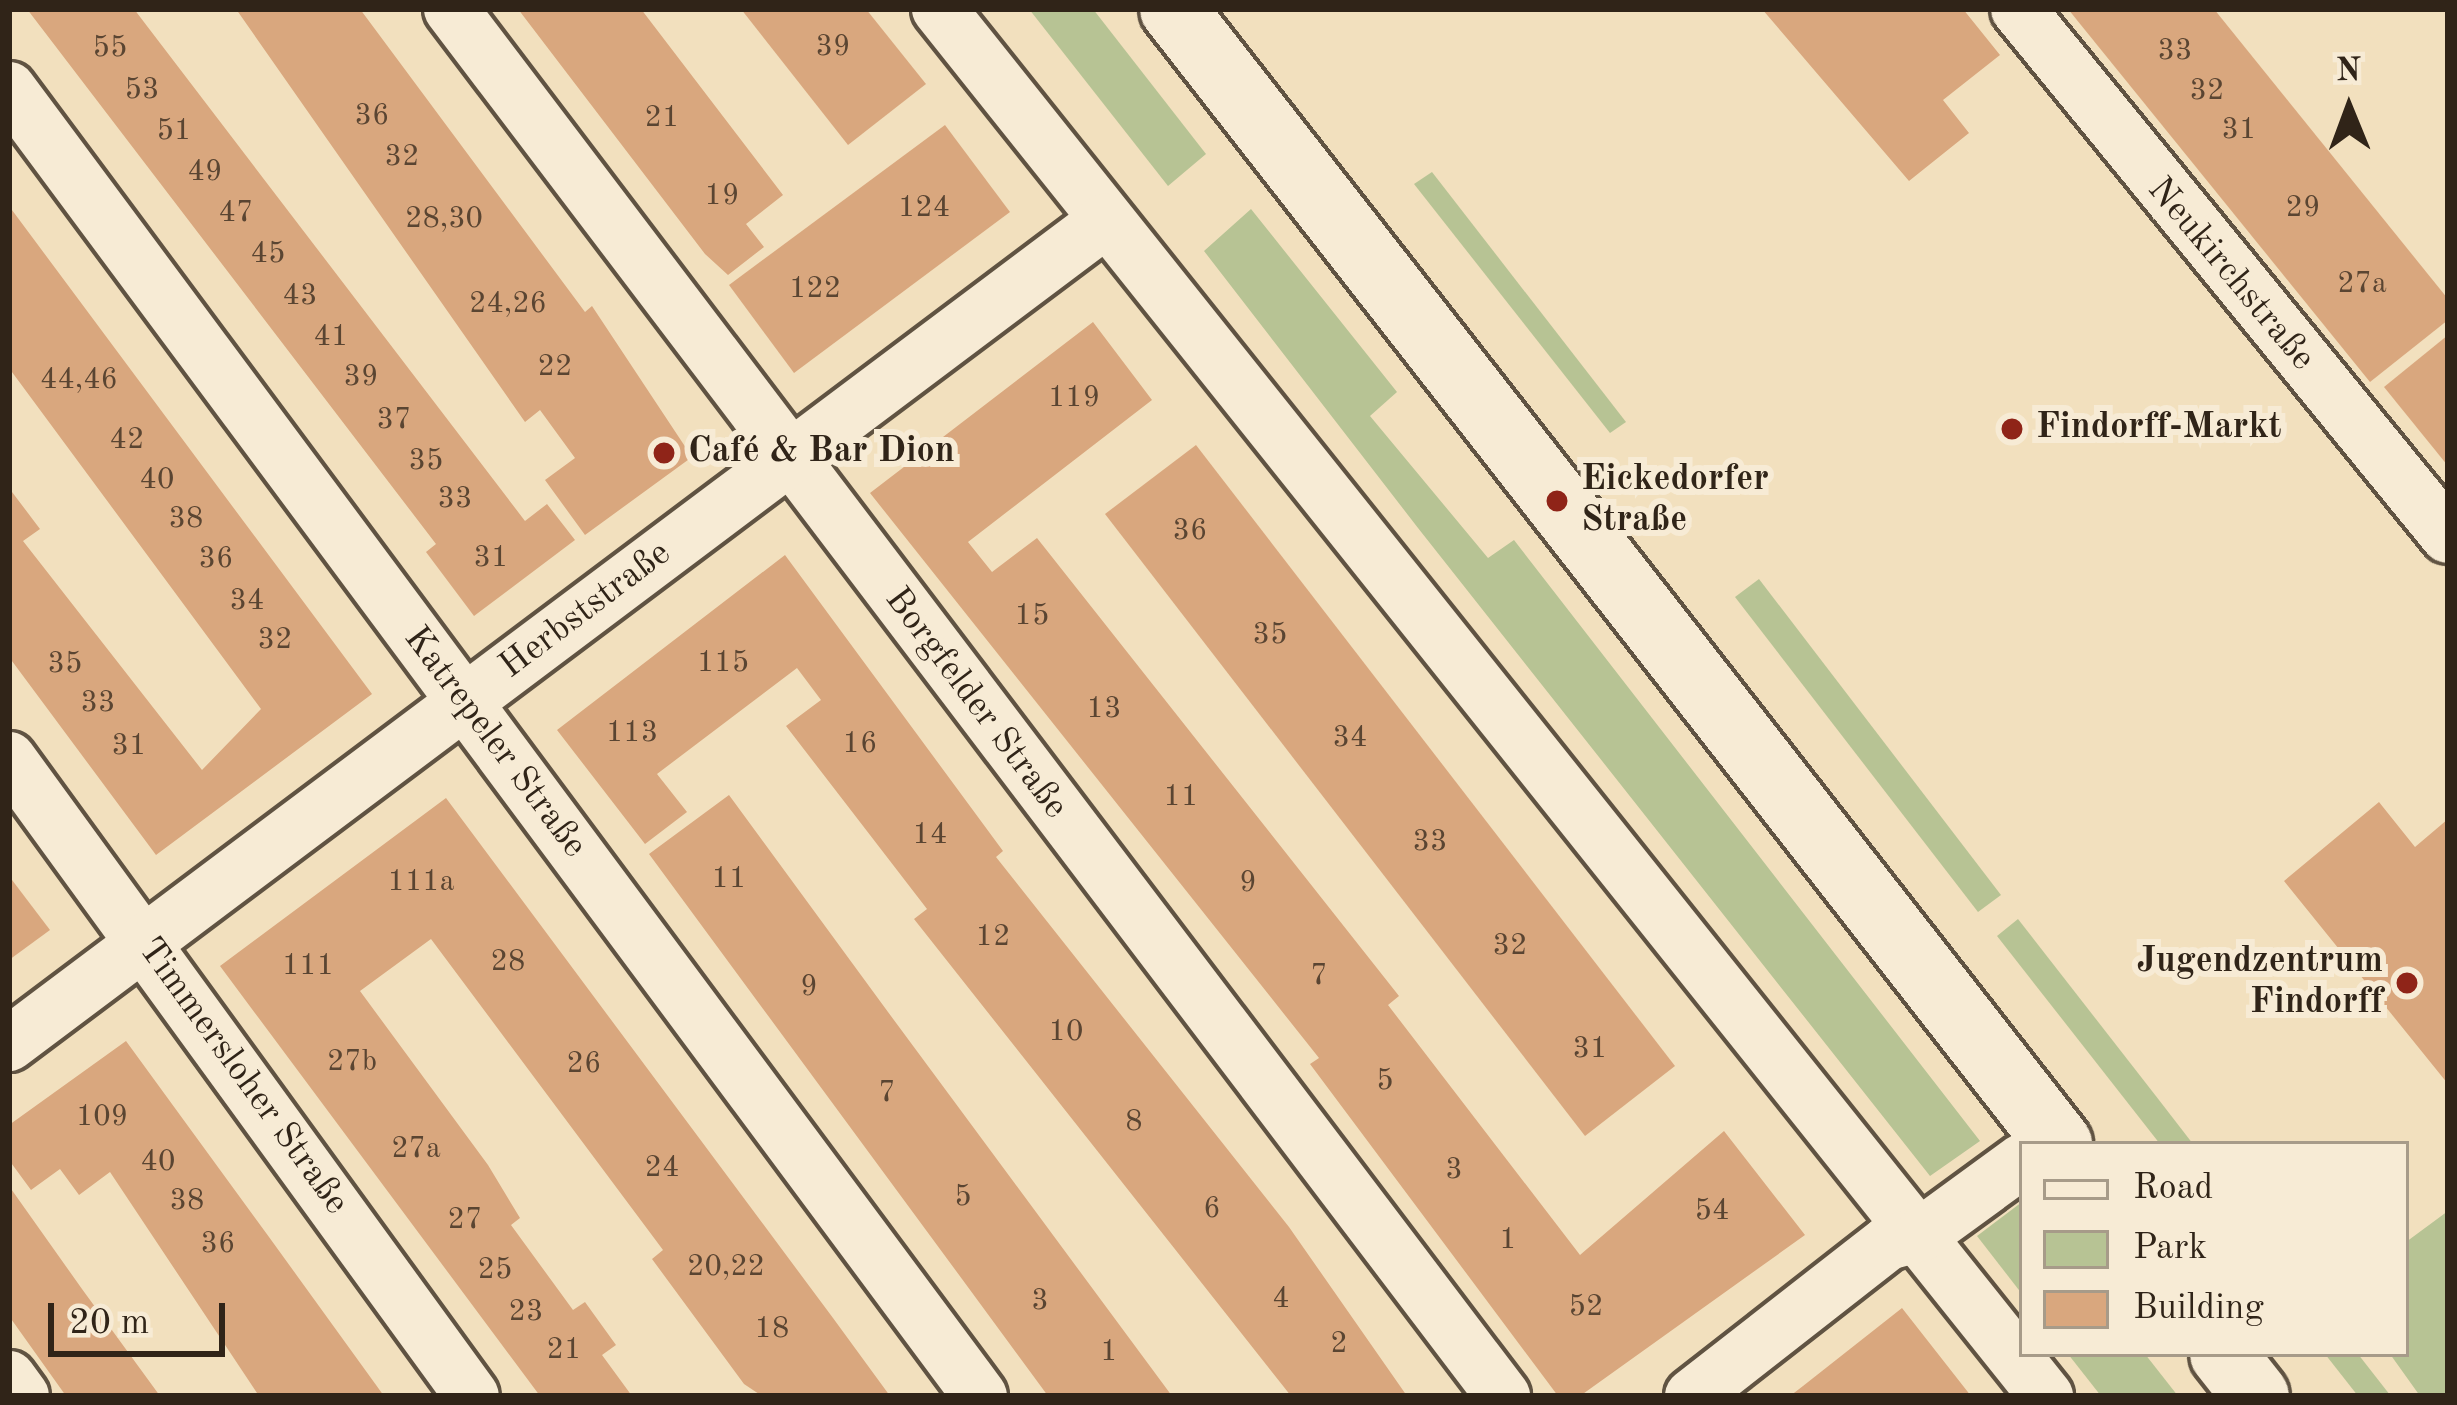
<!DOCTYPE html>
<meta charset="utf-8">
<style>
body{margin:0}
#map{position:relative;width:2457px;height:1405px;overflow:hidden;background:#f2e0be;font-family:"Old Standard TT",serif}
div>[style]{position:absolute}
.green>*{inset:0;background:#b7c394}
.building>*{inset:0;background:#d9a77e}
.roads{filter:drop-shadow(3px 0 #605342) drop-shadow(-3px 0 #605342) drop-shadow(0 3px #605342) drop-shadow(0 -3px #605342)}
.street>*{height:54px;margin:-27px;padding:0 27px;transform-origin:27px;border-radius:27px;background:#f7ebd5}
.secondary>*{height:66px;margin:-33px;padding:0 33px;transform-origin:33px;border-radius:33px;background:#f7ebd5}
.dots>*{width:33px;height:33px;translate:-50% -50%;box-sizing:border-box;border:6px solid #f7ebd5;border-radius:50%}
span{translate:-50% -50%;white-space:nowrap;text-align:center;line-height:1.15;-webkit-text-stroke:12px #f7ebd5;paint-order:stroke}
.number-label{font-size:30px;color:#5a4532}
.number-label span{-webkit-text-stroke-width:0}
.street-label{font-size:36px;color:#302418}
.poi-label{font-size:36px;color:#302418;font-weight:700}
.left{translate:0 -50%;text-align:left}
.right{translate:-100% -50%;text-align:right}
.frame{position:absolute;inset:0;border:12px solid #302418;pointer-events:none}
.legend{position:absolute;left:2019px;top:1141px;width:390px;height:216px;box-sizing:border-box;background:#f7ebd5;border:3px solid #a79b89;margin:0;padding:15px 21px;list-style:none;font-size:36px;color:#302418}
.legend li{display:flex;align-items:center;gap:24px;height:60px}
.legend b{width:60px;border:3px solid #a79b89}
.north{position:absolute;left:2289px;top:48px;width:120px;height:120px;-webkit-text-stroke:9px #f7ebd5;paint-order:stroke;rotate:359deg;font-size:33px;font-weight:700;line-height:48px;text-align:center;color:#302418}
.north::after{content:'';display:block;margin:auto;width:42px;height:54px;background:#302418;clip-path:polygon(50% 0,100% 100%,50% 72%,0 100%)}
.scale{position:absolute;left:48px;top:1303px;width:177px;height:54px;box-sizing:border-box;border:6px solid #302418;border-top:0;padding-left:15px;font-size:36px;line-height:42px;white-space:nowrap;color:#302418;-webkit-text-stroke:9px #f7ebd5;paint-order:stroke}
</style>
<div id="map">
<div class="green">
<div style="clip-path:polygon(1029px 9px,1093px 9px,1206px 154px,1168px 186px)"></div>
<div style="clip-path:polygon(1432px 172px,1626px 422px,1610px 433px,1414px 184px)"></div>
<div style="clip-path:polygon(1251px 209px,1397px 392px,1370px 416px,1488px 558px,1514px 540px,1980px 1141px,1930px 1176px,1418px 528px,1204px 251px)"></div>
<div style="clip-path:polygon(1759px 579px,2001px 895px,1978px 912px,1735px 597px)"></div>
<div style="clip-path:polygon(2018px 919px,2159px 1100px,2193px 1144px,2160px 1144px,1997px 936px)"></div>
<div style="clip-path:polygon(2022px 1202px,2022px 1294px,1977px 1236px)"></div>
<div style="clip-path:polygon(2448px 1211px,2448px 1396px,2420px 1396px,2390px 1354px,2406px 1354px,2406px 1242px)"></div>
<div style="clip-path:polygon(2068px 1354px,2145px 1354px,2178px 1396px,2101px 1396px)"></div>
<div style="clip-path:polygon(2325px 1354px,2358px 1354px,2390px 1395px,2358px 1396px)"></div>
</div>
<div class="building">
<div style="clip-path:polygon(27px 9px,134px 9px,525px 521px,547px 504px,575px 540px,474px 616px,426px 552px,436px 544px)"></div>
<div style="clip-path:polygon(236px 9px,360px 9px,585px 312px,592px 306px,692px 457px,585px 535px,545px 480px,575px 458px,540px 410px,525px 422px)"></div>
<div style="clip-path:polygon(518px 9px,641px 9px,783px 195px,746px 224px,764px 247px,728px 275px,705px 254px)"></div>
<div style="clip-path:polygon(741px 9px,866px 9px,926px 84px,848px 145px)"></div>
<div style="clip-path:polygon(1762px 9px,1963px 9px,2000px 55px,1943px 100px,1969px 133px,1909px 181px)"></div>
<div style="clip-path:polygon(2068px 9px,2214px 9px,2448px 299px,2448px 320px,2370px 382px)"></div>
<div style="clip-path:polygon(945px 125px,1010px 212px,794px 373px,729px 285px)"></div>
<div style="clip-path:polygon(9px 206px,372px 694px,156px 855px,9px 657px,9px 488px,40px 529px,23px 541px,202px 770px,261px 709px,9px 368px)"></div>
<div style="clip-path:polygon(1093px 322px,1152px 400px,968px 542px,992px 572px,1037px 538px,1399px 996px,1388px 1005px,1580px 1255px,1724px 1131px,1805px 1235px,1580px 1396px,1558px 1396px,1310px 1064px,1319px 1058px,870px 493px)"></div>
<div style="clip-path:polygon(2448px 335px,2448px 466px,2384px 387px)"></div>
<div style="clip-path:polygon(1196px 445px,1675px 1066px,1585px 1136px,1105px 514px)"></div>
<div style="clip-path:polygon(785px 555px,1003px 851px,996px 857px,1289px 1227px,1407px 1396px,1291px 1396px,914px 919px,927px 909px,786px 726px,821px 700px,797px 668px,657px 774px,687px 812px,645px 844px,557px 730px)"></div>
<div style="clip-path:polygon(729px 795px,888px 1012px,1172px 1396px,1048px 1396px,962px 1279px,649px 854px)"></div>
<div style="clip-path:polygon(446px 798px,833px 1318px,890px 1396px,762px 1396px,744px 1384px,652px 1259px,663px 1250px,431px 939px,360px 991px,488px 1165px,520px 1218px,511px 1225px,573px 1310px,585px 1302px,616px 1345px,602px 1355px,632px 1396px,540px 1396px,220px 966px)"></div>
<div style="clip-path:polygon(2379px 802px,2415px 847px,2448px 819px,2448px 1084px,2284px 881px)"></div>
<div style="clip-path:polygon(9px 876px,50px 930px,9px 960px)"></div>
<div style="clip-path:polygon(126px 1041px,269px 1237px,384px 1396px,259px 1396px,110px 1172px,79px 1195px,60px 1169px,31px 1190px,9px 1160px,9px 1125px)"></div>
<div style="clip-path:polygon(9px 1186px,82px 1289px,160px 1396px,66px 1396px,9px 1316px)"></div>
<div style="clip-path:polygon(1902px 1308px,1971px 1396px,1790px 1396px,1803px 1386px)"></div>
</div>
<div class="roads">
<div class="street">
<div style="left:451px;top:9px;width:1741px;rotate:52.82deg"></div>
<div style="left:939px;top:9px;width:1775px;rotate:51.41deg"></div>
<div style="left:2018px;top:9px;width:680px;rotate:50.79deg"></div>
<div style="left:9px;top:89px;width:1628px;rotate:53.39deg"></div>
<div style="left:9px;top:759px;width:787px;rotate:53.99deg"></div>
<div style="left:9px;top:1044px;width:1371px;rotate:-36.9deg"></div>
<div style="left:9px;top:1378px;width:22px;rotate:54deg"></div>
<div style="left:1692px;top:1396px;width:249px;rotate:-38deg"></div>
<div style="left:1888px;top:1243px;width:35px;rotate:-15deg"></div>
<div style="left:1922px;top:1234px;width:124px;rotate:-36.1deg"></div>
</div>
<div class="secondary">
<div style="left:1173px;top:9px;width:1440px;rotate:52.02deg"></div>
<div style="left:2223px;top:1354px;width:53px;rotate:51.8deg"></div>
</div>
</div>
<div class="dots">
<div style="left:2012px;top:429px;background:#8f2418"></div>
<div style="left:664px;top:453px;background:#8f2418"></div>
<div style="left:1557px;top:501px;background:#8f2418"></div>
<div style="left:2407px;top:983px;background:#8f2418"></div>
</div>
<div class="number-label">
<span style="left:833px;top:47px">39</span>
<span style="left:110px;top:48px">55</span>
<span style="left:2175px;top:51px">33</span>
<span style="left:142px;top:90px">53</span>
<span style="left:2207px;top:91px">32</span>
<span style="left:372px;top:116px">36</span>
<span style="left:662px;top:118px">21</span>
<span style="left:2239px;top:130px">31</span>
<span style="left:174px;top:131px">51</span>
<span style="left:402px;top:157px">32</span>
<span style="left:205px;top:172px">49</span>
<span style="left:722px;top:196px">19</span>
<span style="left:924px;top:208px">124</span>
<span style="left:2303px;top:208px">29</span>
<span style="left:236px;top:213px">47</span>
<span style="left:444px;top:219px">28,30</span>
<span style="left:268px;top:254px">45</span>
<span style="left:2362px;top:284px">27a</span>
<span style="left:815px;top:289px">122</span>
<span style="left:300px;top:296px">43</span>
<span style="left:508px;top:304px">24,26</span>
<span style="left:331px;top:337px">41</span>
<span style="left:555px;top:367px">22</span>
<span style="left:361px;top:377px">39</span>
<span style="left:79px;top:380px">44,46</span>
<span style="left:1074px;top:398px">119</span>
<span style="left:394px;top:420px">37</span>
<span style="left:127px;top:440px">42</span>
<span style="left:426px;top:461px">35</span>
<span style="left:157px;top:480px">40</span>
<span style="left:455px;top:499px">33</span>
<span style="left:186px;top:519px">38</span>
<span style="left:1190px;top:531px">36</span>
<span style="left:491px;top:558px">31</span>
<span style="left:216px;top:559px">36</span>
<span style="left:247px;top:601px">34</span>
<span style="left:1032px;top:616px">15</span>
<span style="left:1270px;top:635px">35</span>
<span style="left:275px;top:640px">32</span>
<span style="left:723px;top:663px">115</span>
<span style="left:65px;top:664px">35</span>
<span style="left:98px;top:703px">33</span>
<span style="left:1104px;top:709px">13</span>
<span style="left:632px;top:733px">113</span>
<span style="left:1350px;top:738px">34</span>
<span style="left:860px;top:744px">16</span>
<span style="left:129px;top:746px">31</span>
<span style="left:1181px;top:797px">11</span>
<span style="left:930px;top:835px">14</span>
<span style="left:1430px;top:842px">33</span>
<span style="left:729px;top:879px">11</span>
<span style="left:421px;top:882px">111a</span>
<span style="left:1248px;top:883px">9</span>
<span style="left:993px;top:937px">12</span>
<span style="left:1510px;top:946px">32</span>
<span style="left:508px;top:962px">28</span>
<span style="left:308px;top:966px">111</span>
<span style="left:1319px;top:976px">7</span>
<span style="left:809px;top:987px">9</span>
<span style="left:1066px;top:1032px">10</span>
<span style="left:1590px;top:1049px">31</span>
<span style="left:352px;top:1062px">27b</span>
<span style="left:584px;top:1064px">26</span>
<span style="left:1385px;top:1081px">5</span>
<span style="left:887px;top:1093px">7</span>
<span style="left:102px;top:1117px">109</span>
<span style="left:1134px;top:1122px">8</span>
<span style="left:416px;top:1149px">27a</span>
<span style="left:158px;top:1162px">40</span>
<span style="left:662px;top:1168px">24</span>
<span style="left:1454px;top:1170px">3</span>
<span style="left:963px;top:1197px">5</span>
<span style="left:187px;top:1201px">38</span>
<span style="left:1212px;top:1209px">6</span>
<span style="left:1712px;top:1211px">54</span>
<span style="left:465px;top:1220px">27</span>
<span style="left:1508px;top:1240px">1</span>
<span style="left:218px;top:1244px">36</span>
<span style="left:726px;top:1267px">20,22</span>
<span style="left:495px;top:1270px">25</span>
<span style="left:1281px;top:1299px">4</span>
<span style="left:1040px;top:1301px">3</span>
<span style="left:1586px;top:1307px">52</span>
<span style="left:526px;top:1312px">23</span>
<span style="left:772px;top:1329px">18</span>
<span style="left:1339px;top:1344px">2</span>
<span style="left:564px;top:1350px">21</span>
<span style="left:1109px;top:1352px">1</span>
</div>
<div class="street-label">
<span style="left:2230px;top:275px;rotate:50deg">Neukirchstraße</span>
<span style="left:586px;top:611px;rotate:-37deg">Herbststraße</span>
<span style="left:975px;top:704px;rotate:53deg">Borgfelder Straße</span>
<span style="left:494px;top:743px;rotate:53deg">Katrepeler Straße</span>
<span style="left:242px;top:1077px;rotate:54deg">Timmersloher Straße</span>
</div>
<div class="poi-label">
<span class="left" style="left:2036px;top:429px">Findorff-Markt</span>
<span class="left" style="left:688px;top:453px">Café &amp; Bar Dion</span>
<span class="left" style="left:1581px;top:501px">Eickedorfer<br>Straße</span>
<span class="right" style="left:2383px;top:983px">Jugendzentrum<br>Findorff</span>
</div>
<div class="frame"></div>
<ul class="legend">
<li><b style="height:15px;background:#f7ebd5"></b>Road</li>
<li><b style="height:33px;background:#b7c394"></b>Park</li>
<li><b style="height:33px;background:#d9a77e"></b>Building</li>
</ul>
<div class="north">N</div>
<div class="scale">20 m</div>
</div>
